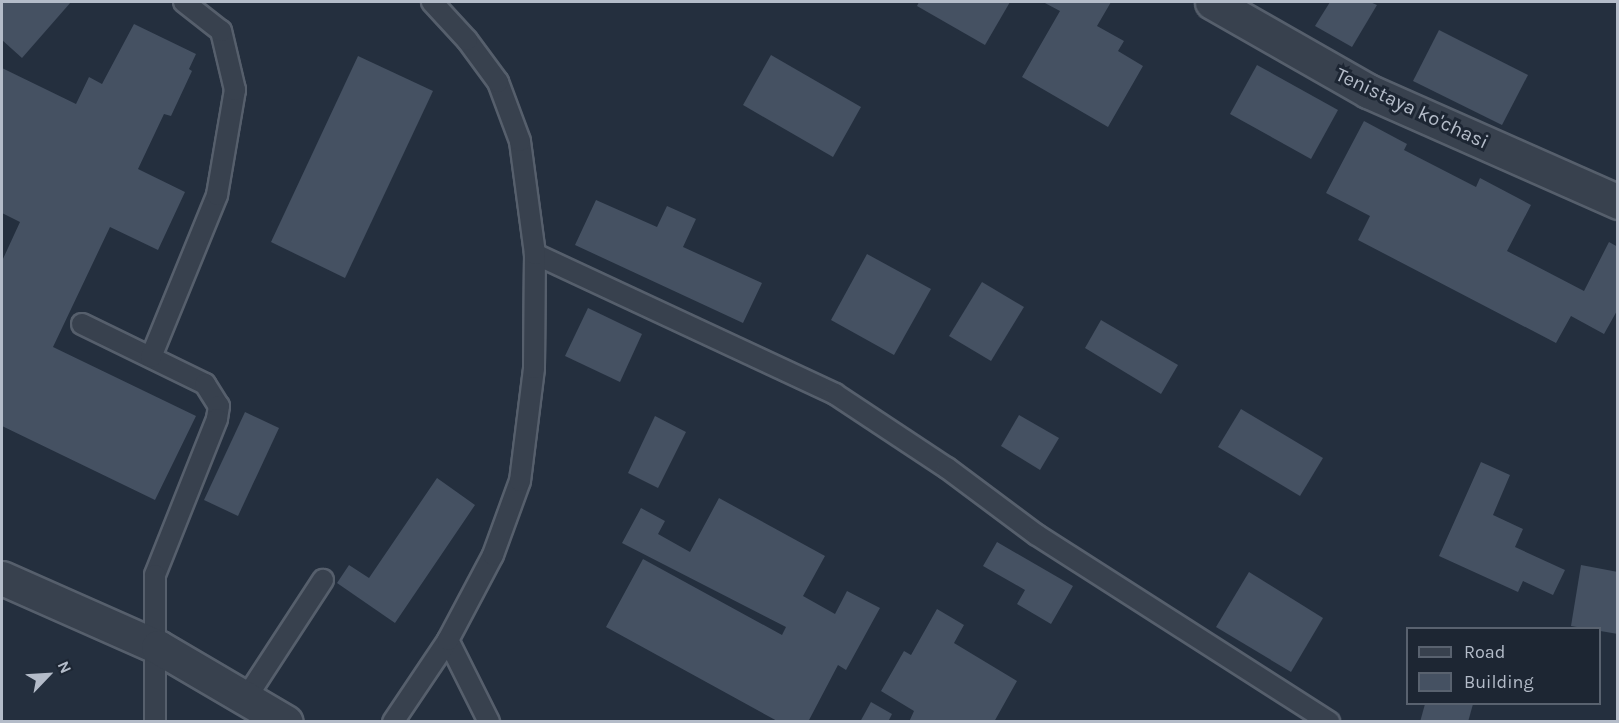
<!DOCTYPE html>
<style>
body{margin:0}
#map{position:relative;width:1619px;height:723px;overflow:hidden;background:#242f3e;font-family:Karla,sans-serif}
div>[style]{position:absolute}
.building>*{inset:0;background:#455162}
.roads{filter:drop-shadow(2px 0 #565f6c) drop-shadow(-2px 0 #565f6c) drop-shadow(0 2px #565f6c) drop-shadow(0 -2px #565f6c)}
.service>*{height:20px;margin:-10px;padding:0 10px;transform-origin:10px;border-radius:10px;background:#38414e}
.minor>*{height:33px;margin:-16.5px;padding:0 16.5px;transform-origin:16.5px;border-radius:16.5px;background:#38414e}
span{translate:-50% -50%;white-space:nowrap;text-align:center;line-height:1.15;-webkit-text-stroke:6px #1d2633;paint-order:stroke}
.street-label{font-size:20px;color:#b4bcc9}
.frame{position:absolute;inset:0;border:3px solid #b4bcc9;pointer-events:none}
.legend{position:absolute;left:1406px;top:627px;width:195px;height:78px;box-sizing:border-box;background:#1d2633;border:2px solid #59626f;margin:0;padding:8px 10px;list-style:none;font-size:18px;color:#b4bcc9}
.legend li{display:flex;align-items:center;gap:12px;height:30px}
.legend b{width:30px;border:2px solid #59626f}
.north{position:absolute;left:18px;top:645px;width:60px;height:60px;-webkit-text-stroke:4px #1d2633;paint-order:stroke;rotate:65deg;font-size:16px;font-weight:700;line-height:24px;text-align:center;color:#b4bcc9}
.north::after{content:'';display:block;margin:auto;width:21px;height:27px;background:#b4bcc9;clip-path:polygon(50% 0,100% 100%,50% 72%,0 100%)}
</style>
<div id="map">
<div class="building">
<div style="clip-path:polygon(2px 2px,71px 2px,22px 58px,2px 40px)"></div>
<div style="clip-path:polygon(919px 2px,1010px 2px,985px 45px,917px 6px)"></div>
<div style="clip-path:polygon(1043px 2px,1111px 2px,1097px 26px,1124px 41px,1118px 51px,1143px 66px,1108px 127px,1022px 77px,1060px 11px)"></div>
<div style="clip-path:polygon(1330px 2px,1370px 2px,1377px 5px,1352px 47px,1315px 26px)"></div>
<div style="clip-path:polygon(134px 24px,196px 54px,189px 69px,192px 71px,171px 116px,164px 114px,138px 169px,185px 192px,158px 250px,110px 227px,53px 347px,196px 416px,155px 500px,2px 426px,2px 261px,20px 222px,2px 213px,2px 68px,76px 104px,89px 77px,102px 84px)"></div>
<div style="clip-path:polygon(1439px 30px,1528px 75px,1502px 125px,1413px 81px)"></div>
<div style="clip-path:polygon(771px 55px,861px 107px,833px 157px,743px 105px)"></div>
<div style="clip-path:polygon(358px 56px,433px 91px,345px 278px,271px 242px)"></div>
<div style="clip-path:polygon(1257px 65px,1338px 110px,1311px 159px,1230px 114px)"></div>
<div style="clip-path:polygon(1364px 121px,1407px 144px,1404px 150px,1476px 187px,1480px 178px,1531px 205px,1507px 251px,1584px 291px,1609px 242px,1618px 247px,1618px 309px,1604px 334px,1571px 316px,1556px 343px,1358px 240px,1370px 216px,1326px 193px)"></div>
<div style="clip-path:polygon(596px 200px,657px 227px,667px 206px,696px 219px,683px 247px,762px 283px,743px 323px,575px 245px)"></div>
<div style="clip-path:polygon(867px 254px,931px 289px,894px 355px,831px 320px)"></div>
<div style="clip-path:polygon(982px 282px,1024px 307px,991px 361px,949px 336px)"></div>
<div style="clip-path:polygon(588px 308px,642px 334px,620px 382px,565px 356px)"></div>
<div style="clip-path:polygon(1101px 320px,1178px 365px,1161px 394px,1085px 348px)"></div>
<div style="clip-path:polygon(1241px 409px,1323px 458px,1300px 496px,1218px 447px)"></div>
<div style="clip-path:polygon(245px 412px,279px 428px,238px 516px,204px 500px)"></div>
<div style="clip-path:polygon(1019px 415px,1059px 438px,1040px 470px,1001px 446px)"></div>
<div style="clip-path:polygon(655px 416px,686px 432px,658px 488px,628px 473px)"></div>
<div style="clip-path:polygon(1481px 462px,1510px 475px,1493px 515px,1523px 529px,1515px 547px,1565px 570px,1553px 595px,1523px 581px,1518px 592px,1439px 556px)"></div>
<div style="clip-path:polygon(437px 478px,475px 505px,395px 623px,337px 583px,349px 565px,369px 578px)"></div>
<div style="clip-path:polygon(719px 498px,825px 556px,803px 596px,835px 614px,847px 591px,880px 608px,846px 670px,838px 665px,808px 722px,779px 722px,606px 627px,643px 559px,782px 635px,786px 627px,622px 543px,641px 508px,665px 521px,658px 534px,690px 552px)"></div>
<div style="clip-path:polygon(997px 542px,1073px 586px,1051px 624px,1017px 604px,1025px 590px,983px 566px)"></div>
<div style="clip-path:polygon(1581px 565px,1618px 572px,1618px 634px,1571px 626px)"></div>
<div style="clip-path:polygon(1249px 572px,1323px 618px,1291px 672px,1216px 627px)"></div>
<div style="clip-path:polygon(937px 609px,964px 625px,954px 643px,1017px 681px,994px 722px,909px 722px,914px 711px,881px 691px,904px 651px,911px 655px)"></div>
<div style="clip-path:polygon(871px 702px,892px 714px,888px 722px,860px 722px)"></div>
<div style="clip-path:polygon(1425px 704px,1473px 704px,1468px 722px,1420px 722px)"></div>
</div>
<div class="roads">
<div class="service">
<div style="left:535px;top:254px;width:331px;rotate:25deg"></div>
<div style="left:835px;top:394px;width:134px;rotate:33.5deg"></div>
<div style="left:947px;top:468px;width:112px;rotate:36.7deg"></div>
<div style="left:1037px;top:535px;width:347px;rotate:32.6deg"></div>
<div style="left:82px;top:324px;width:137px;rotate:26deg"></div>
<div style="left:205px;top:384px;width:26px;rotate:58deg"></div>
<div style="left:219px;top:406px;width:13px;rotate:99deg"></div>
<div style="left:217px;top:419px;width:168px;rotate:111.7deg"></div>
<div style="left:155px;top:575px;width:147px;rotate:90deg"></div>
<div style="left:151px;top:357px;width:175px;rotate:-67.8deg"></div>
<div style="left:217px;top:195px;width:107px;rotate:-80.3deg"></div>
<div style="left:235px;top:90px;width:61px;rotate:-103.3deg"></div>
<div style="left:221px;top:31px;width:47px;rotate:-141.9deg"></div>
<div style="left:448px;top:640px;width:92px;rotate:63.4deg"></div>
<div style="left:246px;top:698px;width:141px;rotate:-56.9deg"></div>
<div style="left:393px;top:722px;width:99px;rotate:-56.1deg"></div>
<div style="left:448px;top:640px;width:96px;rotate:-62.1deg"></div>
<div style="left:493px;top:555px;width:79px;rotate:-70deg"></div>
<div style="left:520px;top:481px;width:114px;rotate:-82.9deg"></div>
<div style="left:534px;top:368px;width:114px;rotate:-89.5deg"></div>
<div style="left:535px;top:254px;width:114px;rotate:-97.6deg"></div>
<div style="left:520px;top:141px;width:63px;rotate:-110.4deg"></div>
<div style="left:498px;top:82px;width:52px;rotate:-126.4deg"></div>
<div style="left:467px;top:40px;width:52px;rotate:-132.6deg"></div>
</div>
<div class="minor">
<div style="left:1212px;top:2px;width:180px;rotate:29.7deg"></div>
<div style="left:1368px;top:91px;width:274px;rotate:23.9deg"></div>
<div style="left:2px;top:578px;width:171px;rotate:23.9deg"></div>
<div style="left:158px;top:647px;width:148px;rotate:30.4deg"></div>
</div>
</div>
<div class="street-label">
<span style="left:1412px;top:108px;rotate:25deg">Tenistaya ko'chasi</span>
</div>
<div class="frame"></div>
<ul class="legend">
<li><b style="height:8px;background:#38414e"></b>Road</li>
<li><b style="height:16px;background:#455162"></b>Building</li>
</ul>
<div class="north">N</div>
</div>
